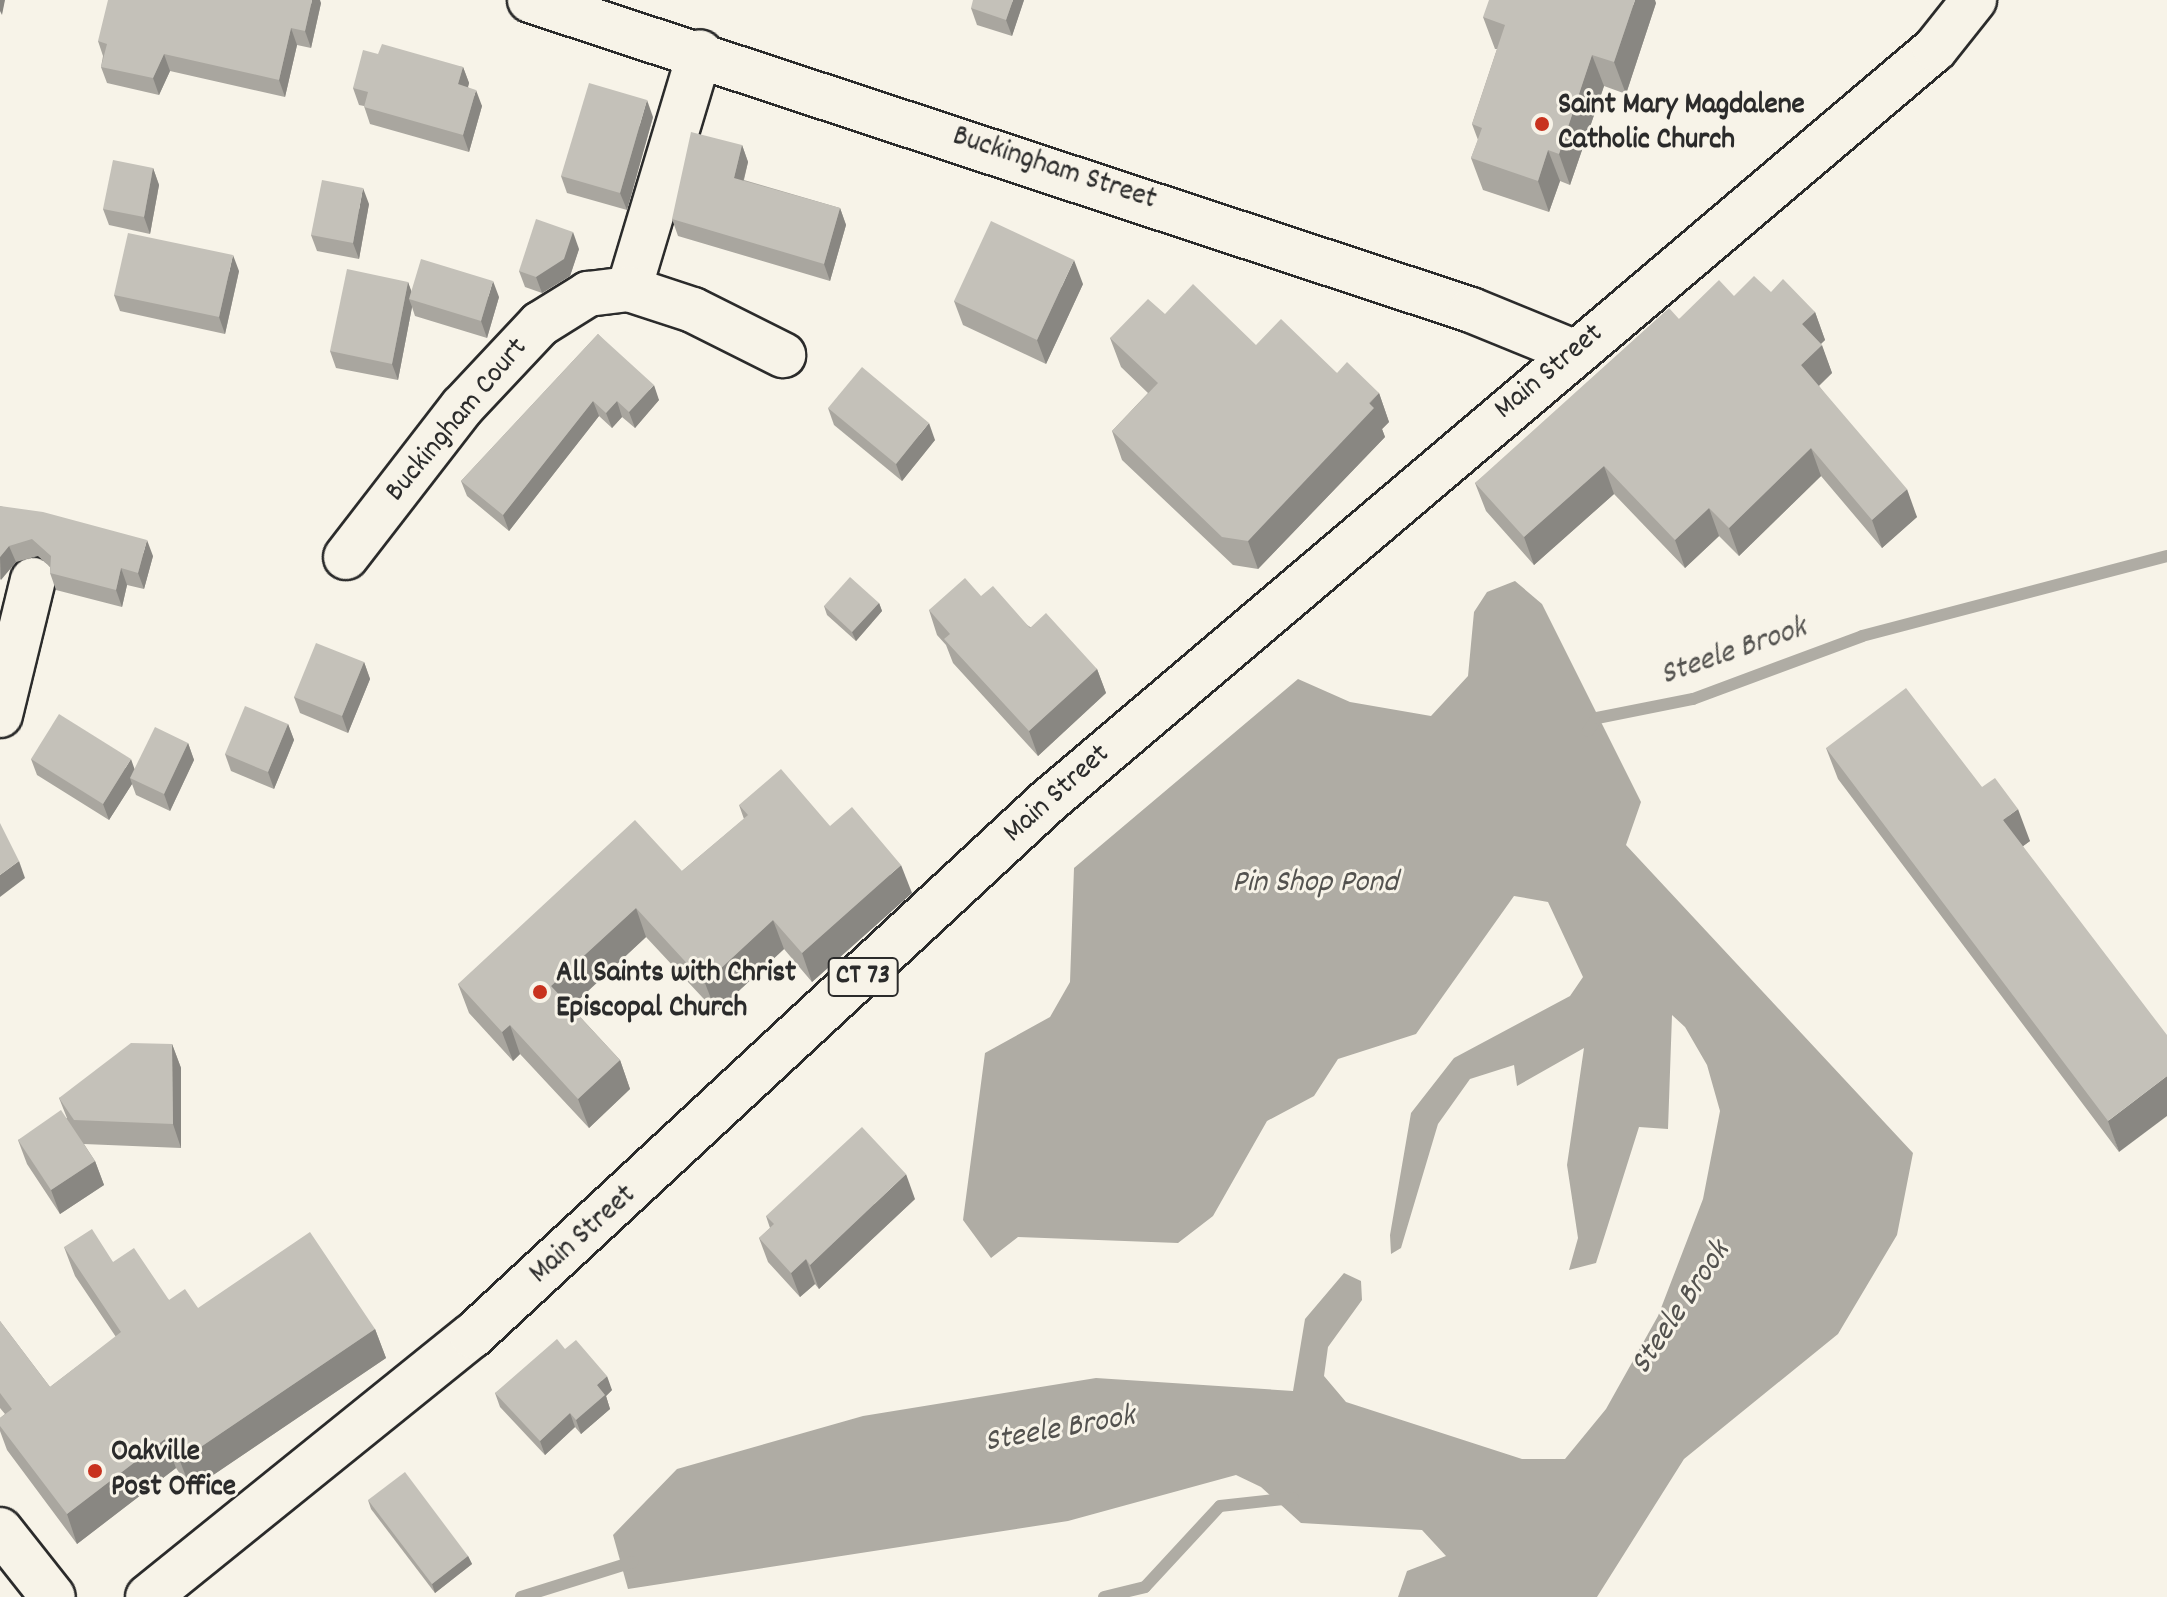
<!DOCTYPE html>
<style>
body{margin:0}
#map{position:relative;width:2167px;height:1597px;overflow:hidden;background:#f7f3e8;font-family:Dekko,sans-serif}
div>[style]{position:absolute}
.water>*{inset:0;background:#afaca4}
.stream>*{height:12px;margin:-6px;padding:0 6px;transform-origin:6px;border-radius:6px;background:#afaca4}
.roads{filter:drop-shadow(2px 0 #2b2b2b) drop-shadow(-2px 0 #2b2b2b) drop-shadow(0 2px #2b2b2b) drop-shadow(0 -2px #2b2b2b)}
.street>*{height:44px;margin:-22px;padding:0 22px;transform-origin:22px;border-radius:22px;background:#f7f3e8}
.secondary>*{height:44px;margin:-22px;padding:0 22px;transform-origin:22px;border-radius:22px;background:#f7f3e8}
.primary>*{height:44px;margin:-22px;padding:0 22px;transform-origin:22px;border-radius:22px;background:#f7f3e8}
.wall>*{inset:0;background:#a9a69f}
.shaded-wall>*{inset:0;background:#898782}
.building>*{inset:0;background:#c4c1b9}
.dots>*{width:22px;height:22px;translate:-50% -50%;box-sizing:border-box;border:4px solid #f7f3e8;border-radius:50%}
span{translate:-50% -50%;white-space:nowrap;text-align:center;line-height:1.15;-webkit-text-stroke:6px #f7f3e8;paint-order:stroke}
.shield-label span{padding:2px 6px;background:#f7f3e8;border:2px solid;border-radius:6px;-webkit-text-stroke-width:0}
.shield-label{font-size:28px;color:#2b2b2b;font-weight:700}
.poi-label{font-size:30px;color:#2b2b2b;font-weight:700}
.left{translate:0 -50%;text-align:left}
.street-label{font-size:30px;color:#2b2b2b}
.water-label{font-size:32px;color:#53524f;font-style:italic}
</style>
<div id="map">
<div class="water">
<div style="clip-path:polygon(1515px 581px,1542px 604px,1641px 802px,1626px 845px,1913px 1153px,1897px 1235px,1838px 1334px,1684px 1459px,1597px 1597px,1398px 1597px,1407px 1571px,1446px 1556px,1422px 1530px,1301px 1523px,1261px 1487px,1236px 1475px,1068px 1521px,628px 1589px,613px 1535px,677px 1469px,863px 1416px,1096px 1378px,1293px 1391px,1305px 1319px,1344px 1273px,1361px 1281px,1362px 1300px,1328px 1347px,1324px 1376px,1346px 1402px,1522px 1459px,1565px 1459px,1606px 1409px,1658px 1316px,1703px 1199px,1720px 1111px,1707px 1065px,1685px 1027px,1672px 1015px,1668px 1129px,1639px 1127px,1596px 1263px,1569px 1270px,1578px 1238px,1567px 1165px,1584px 1048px,1517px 1086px,1514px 1065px,1470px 1079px,1438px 1124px,1401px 1248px,1391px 1254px,1390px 1235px,1411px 1113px,1454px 1058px,1570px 996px,1583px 977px,1548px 902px,1514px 896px,1416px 1034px,1338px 1059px,1314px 1096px,1267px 1121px,1213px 1216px,1178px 1243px,1018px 1237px,991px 1258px,963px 1220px,985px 1053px,1050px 1017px,1070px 982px,1074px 868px,1298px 679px,1350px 702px,1431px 716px,1468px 676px,1474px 612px,1487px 592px)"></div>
</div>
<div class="stream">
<div style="left:1588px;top:731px;width:16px;rotate:-55deg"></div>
<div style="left:1597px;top:718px;width:98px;rotate:-11.2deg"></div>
<div style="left:1693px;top:699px;width:180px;rotate:-20.4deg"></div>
<div style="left:1862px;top:636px;width:315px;rotate:-14.7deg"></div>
<div style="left:521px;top:1597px;width:117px;rotate:-17.4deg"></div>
<div style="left:1104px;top:1597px;width:42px;rotate:-13.7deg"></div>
<div style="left:1145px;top:1587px;width:110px;rotate:-47.2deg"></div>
<div style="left:1220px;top:1506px;width:73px;rotate:-6.3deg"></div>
</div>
<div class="roads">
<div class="street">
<div style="left:629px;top:289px;width:247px;rotate:-73.3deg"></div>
<div style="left:346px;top:557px;width:190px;rotate:-52.3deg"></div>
<div style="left:462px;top:407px;width:114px;rotate:-46.8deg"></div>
<div style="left:540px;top:324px;width:57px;rotate:-32deg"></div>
<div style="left:588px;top:294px;width:41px;rotate:-7deg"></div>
<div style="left:629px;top:289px;width:67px;rotate:18.2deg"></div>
<div style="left:693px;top:310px;width:101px;rotate:26.6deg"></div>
<div style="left:0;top:715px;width:139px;rotate:-76.3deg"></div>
<div style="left:0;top:1530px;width:85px;rotate:51.7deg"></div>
</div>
<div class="secondary">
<div style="left:530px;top:0;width:991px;rotate:18.23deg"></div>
<div style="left:1471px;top:310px;width:111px;rotate:22.2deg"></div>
</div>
<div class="primary">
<div style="left:148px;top:1597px;width:416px;rotate:-38.9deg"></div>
<div style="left:472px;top:1336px;width:785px;rotate:-42.88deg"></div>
<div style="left:1047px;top:802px;width:1164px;rotate:-40.3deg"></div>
<div style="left:1935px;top:49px;width:63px;rotate:-51.5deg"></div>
</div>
</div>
<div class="wall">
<div style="clip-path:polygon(1024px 0,1012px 36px,977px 25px,971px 8px)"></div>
<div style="clip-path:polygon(321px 3px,311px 48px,297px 45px,285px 97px,170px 71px,159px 95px,107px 83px,101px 67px,103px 56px,98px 41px)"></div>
<div style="clip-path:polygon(1656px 3px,1626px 94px,1604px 86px,1570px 185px,1560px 181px,1549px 212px,1483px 190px,1471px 158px,1478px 140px,1472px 124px,1497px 49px,1495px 49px,1483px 17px)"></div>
<div style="clip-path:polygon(378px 54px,463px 67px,469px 83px,468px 87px,482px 106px,469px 152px,370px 124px,364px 106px,359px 105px,353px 88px)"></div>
<div style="clip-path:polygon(653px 117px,627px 210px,567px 193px,561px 176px)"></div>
<div style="clip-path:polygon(742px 145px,748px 162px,744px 180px,840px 208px,846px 225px,830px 281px,678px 236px,672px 219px)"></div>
<div style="clip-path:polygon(153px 168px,159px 185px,150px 234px,109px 225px,103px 209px)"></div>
<div style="clip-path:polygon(369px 204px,359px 259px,317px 251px,311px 235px)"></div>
<div style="clip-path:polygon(579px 249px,570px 276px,542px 293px,525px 287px,519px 271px)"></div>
<div style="clip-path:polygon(239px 271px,225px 334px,120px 311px,114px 295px)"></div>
<div style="clip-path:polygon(408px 282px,411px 292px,499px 297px,487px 338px,415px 316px,412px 307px,398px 380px,336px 368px,330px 351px)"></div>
<div style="clip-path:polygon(1083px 284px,1046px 364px,963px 325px,954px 301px)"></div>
<div style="clip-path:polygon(1771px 292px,1815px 312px,1825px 340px,1821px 344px,1832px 373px,1819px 386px,1917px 517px,1882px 548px,1821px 476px,1739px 556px,1719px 536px,1685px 568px,1614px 494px,1534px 565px,1486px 511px,1475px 483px,1679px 319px,1734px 296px)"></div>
<div style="clip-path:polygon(1165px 314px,1337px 373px,1379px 393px,1389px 422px,1382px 429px,1385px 437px,1258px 569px,1233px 565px,1122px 460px,1112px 431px,1148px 393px,1121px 367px,1110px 338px)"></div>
<div style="clip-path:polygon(598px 334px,659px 400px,635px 428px,622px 417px,612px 428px,599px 416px,509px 531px,467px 496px,461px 481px)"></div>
<div style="clip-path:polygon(828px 408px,935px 440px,902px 481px,834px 425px)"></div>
<div style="clip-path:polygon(0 506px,153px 556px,144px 589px,127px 585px,122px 607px,56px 590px,50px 573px,50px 567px,38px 556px,16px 562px,0 580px)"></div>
<div style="clip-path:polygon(981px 596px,1097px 669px,1106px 693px,1038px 756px,953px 663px,946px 645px,937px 635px,929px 610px)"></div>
<div style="clip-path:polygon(879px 603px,882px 611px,856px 641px,827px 615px,824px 606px)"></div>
<div style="clip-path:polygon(364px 662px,370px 679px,348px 733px,300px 713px,294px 697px)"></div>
<div style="clip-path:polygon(288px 724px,294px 740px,274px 789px,231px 771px,225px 754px)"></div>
<div style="clip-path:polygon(188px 743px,194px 760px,170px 811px,136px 795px,132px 784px,109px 820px,37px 775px,31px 759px,135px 769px)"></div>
<div style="clip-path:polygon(1826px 748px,1982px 787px,2030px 841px,2023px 846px,2119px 1152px,1838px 779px)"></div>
<div style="clip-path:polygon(739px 805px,830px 826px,912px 893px,812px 982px,784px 949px,716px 1012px,646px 937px,571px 1007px,620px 1060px,630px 1089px,589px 1128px,520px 1054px,513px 1061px,469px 1013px,458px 984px,682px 871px,744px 819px)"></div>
<div style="clip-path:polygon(172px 1044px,181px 1068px,181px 1148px,84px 1144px,95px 1161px,104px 1185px,60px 1214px,27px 1164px,18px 1140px,67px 1118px,59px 1098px)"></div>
<div style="clip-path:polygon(915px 1199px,819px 1289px,815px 1284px,800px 1297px,768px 1262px,759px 1238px,770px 1228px,766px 1216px)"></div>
<div style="clip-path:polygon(64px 1247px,113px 1262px,169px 1300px,198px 1308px,375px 1329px,386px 1358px,191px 1490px,176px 1468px,77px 1544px,7px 1450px,0 1431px,0 1418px,5px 1414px,0 1408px,0 1321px,50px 1387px,116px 1337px,75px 1276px)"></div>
<div style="clip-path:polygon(565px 1349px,612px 1390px,606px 1396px,610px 1409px,581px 1434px,575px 1427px,545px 1455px,500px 1407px,495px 1393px)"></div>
<div style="clip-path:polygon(368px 1500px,468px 1556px,472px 1564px,435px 1593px,371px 1509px)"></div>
</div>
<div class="shaded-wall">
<div style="clip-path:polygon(0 0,5px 0,2px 15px,0 11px)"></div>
<div style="clip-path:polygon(312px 0,320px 0,321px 3px,311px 48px,305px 31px)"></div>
<div style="clip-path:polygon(1013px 0,1024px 0,1012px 36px,1006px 20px)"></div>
<div style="clip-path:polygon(1635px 0,1655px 0,1656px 3px,1626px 94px,1614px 62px)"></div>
<div style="clip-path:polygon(291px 28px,297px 45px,285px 97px,279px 80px)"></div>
<div style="clip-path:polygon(164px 54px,170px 71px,159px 95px,153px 78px)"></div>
<div style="clip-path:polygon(1592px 55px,1604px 86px,1570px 185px,1559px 154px)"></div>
<div style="clip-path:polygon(463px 67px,469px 83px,464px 101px,458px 84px)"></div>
<div style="clip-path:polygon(476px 90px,482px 106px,469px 152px,463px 135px)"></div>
<div style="clip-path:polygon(647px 100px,653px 117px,627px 210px,620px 193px)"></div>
<div style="clip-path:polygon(742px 145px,748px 162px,740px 194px,734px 178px)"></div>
<div style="clip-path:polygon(1548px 150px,1560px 181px,1549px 212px,1538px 181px)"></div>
<div style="clip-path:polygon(153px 168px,159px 185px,150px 234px,144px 217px)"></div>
<div style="clip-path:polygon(363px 188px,369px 204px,359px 259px,353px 243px)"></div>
<div style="clip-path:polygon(840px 208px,846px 225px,830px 281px,824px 264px)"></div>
<div style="clip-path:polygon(573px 232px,579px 249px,570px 276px,542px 293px,536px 277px)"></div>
<div style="clip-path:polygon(233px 255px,239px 271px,225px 334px,219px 317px)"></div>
<div style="clip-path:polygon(1074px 260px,1083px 284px,1046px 364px,1037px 340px)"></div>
<div style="clip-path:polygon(493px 281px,499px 297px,487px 338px,481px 321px)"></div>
<div style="clip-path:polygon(408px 282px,414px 298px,409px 299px,412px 307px,398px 380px,392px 364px)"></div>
<div style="clip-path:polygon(1815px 312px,1825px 340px,1812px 352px,1802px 324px)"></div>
<div style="clip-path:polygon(1822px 345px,1832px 373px,1811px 393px,1801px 365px)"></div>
<div style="clip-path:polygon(654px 385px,659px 400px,635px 428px,629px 412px)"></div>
<div style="clip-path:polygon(1379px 393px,1389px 422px,1382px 429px,1385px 437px,1258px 569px,1248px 541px)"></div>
<div style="clip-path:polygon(593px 401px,599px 416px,509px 531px,503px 515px)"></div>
<div style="clip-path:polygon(617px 401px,622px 417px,612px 428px,606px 413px)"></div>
<div style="clip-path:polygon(929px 423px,935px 440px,902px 481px,896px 464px)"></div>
<div style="clip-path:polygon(1811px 448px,1821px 476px,1739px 556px,1729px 528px)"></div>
<div style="clip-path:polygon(1604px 466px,1614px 494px,1534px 565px,1524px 537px)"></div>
<div style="clip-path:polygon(1907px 489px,1917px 517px,1882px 548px,1872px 520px)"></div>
<div style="clip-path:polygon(1709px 508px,1719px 536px,1685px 568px,1675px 540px)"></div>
<div style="clip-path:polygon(147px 540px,153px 556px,144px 589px,138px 573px)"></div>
<div style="clip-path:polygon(9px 546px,16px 562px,1px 580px,0 557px)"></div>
<div style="clip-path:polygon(121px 568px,127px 585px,122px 607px,116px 590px)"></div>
<div style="clip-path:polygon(879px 603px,882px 611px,856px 641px,852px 632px)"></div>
<div style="clip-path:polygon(364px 662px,370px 679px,348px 733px,342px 716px)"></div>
<div style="clip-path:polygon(1097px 669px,1106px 693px,1038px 756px,1029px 731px)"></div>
<div style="clip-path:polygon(288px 724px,294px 740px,274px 789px,268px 772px)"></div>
<div style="clip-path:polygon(188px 743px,194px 760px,170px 811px,164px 794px)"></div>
<div style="clip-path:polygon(131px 759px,137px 776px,130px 778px,132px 784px,109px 820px,103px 804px)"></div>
<div style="clip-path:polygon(2018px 809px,2030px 841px,2015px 852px,2003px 820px)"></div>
<div style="clip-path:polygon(19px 861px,25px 878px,0 897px,0 875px)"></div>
<div style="clip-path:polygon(901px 865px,912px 893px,812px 982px,802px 953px)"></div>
<div style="clip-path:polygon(636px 908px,646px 937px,562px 1015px,551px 986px)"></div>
<div style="clip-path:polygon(773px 920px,784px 949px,716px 1012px,705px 983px)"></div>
<div style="clip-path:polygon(510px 1025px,520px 1054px,513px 1061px,502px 1032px)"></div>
<div style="clip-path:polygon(172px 1044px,181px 1068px,181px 1148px,173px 1124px)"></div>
<div style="clip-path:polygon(620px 1060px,630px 1089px,589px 1128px,578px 1099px)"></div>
<div style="clip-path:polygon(2167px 1076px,2167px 1116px,2119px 1152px,2108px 1121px)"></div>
<div style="clip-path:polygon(95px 1161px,104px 1185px,60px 1214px,51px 1190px)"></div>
<div style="clip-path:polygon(906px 1174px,915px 1199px,819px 1289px,810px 1265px)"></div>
<div style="clip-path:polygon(806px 1259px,815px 1284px,800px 1297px,791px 1273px)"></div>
<div style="clip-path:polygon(375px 1329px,386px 1358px,191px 1490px,180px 1461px)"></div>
<div style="clip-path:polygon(607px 1376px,612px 1390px,606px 1396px,610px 1409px,581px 1434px,576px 1420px,597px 1385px)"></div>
<div style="clip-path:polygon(570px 1413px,575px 1427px,545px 1455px,540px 1441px)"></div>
<div style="clip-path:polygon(165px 1439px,176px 1468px,77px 1544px,67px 1514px)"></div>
<div style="clip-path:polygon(468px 1556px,472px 1564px,435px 1593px,432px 1584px)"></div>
</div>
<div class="building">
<div style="clip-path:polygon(108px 0,312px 0,305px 31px,291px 28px,279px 80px,164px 54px,153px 78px,101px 67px,107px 44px,98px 41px)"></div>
<div style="clip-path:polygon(973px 0,1013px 0,1006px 20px,971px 8px)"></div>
<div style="clip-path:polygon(1489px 0,1635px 0,1614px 62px,1592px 55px,1559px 154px,1548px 150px,1538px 181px,1471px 158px,1482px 128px,1472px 124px,1505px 25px,1483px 17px)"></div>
<div style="clip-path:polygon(382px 44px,463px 67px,458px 84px,476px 90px,463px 135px,364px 107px,368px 92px,353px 88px,363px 50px,378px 54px)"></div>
<div style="clip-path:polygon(589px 83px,647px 100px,620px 193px,561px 176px)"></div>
<div style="clip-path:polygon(691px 132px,742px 145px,734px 178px,840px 208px,824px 264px,672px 219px)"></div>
<div style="clip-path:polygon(113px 160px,153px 168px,144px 217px,103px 209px)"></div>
<div style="clip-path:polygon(322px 180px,363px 188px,353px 243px,311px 235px)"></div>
<div style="clip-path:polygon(536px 219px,573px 232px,564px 259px,536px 277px,519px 271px)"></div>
<div style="clip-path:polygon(991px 221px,1074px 260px,1037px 340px,954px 301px)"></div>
<div style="clip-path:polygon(128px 233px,233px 255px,219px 317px,114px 295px)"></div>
<div style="clip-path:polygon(421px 259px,493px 281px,481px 321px,409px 299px)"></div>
<div style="clip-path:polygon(347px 269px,408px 282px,392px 364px,330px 351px)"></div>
<div style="clip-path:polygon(1754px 276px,1771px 292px,1783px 279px,1815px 312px,1802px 324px,1822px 345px,1801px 365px,1907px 489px,1872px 520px,1811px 448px,1729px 528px,1709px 508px,1675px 540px,1604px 466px,1524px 537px,1475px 483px,1669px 308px,1679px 319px,1719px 280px,1734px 296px)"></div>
<div style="clip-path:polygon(1193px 284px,1256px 345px,1281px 319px,1337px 373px,1347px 362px,1379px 393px,1369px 403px,1374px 408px,1248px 541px,1222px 537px,1112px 431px,1158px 383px,1110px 338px,1148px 299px,1165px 314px)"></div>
<div style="clip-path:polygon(598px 334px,654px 385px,629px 412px,617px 401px,606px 413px,593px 401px,503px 515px,461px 481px)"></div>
<div style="clip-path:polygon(862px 367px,929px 423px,896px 464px,828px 408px)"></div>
<div style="clip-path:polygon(0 506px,43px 512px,147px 540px,138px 573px,121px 568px,116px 590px,50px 573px,51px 556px,32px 539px,9px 546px,0 557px)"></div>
<div style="clip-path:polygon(850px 577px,879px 603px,852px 632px,824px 606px)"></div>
<div style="clip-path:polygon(965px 578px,981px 596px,993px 586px,1030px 628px,1046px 613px,1097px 669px,1029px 731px,944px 639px,950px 634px,929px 610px)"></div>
<div style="clip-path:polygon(316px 643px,364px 662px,342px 716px,294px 697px)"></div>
<div style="clip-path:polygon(1906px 688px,1982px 787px,1995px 778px,2018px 809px,2003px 820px,2167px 1035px,2167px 1076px,2108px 1121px,1826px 748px)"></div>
<div style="clip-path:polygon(245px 706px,288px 724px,268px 772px,225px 754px)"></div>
<div style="clip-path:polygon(59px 714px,131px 759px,103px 804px,31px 759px)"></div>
<div style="clip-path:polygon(155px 727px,188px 743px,164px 794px,130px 778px)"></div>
<div style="clip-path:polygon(781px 769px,830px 826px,852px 807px,901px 865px,802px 953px,773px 920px,705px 983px,636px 908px,551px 986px,620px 1060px,578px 1099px,510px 1025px,502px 1032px,458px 984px,635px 820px,682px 871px,748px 815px,739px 805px)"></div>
<div style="clip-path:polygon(0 823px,19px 861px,0 875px)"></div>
<div style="clip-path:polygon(131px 1043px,172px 1044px,173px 1124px,74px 1120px,59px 1098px)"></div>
<div style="clip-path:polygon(61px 1110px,95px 1161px,51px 1190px,18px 1140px)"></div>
<div style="clip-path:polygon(862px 1127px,906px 1174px,810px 1265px,806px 1259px,791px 1273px,759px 1238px,774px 1224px,766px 1216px)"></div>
<div style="clip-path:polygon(92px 1229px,113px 1262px,134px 1248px,169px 1300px,185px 1289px,198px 1308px,310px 1232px,375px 1329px,180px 1461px,165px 1439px,67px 1514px,0 1426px,0 1418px,12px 1409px,0 1393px,0 1321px,50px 1387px,121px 1332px,64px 1247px)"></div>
<div style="clip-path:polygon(557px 1339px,565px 1349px,576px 1340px,607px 1376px,597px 1385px,605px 1395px,576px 1420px,570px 1413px,540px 1441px,495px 1393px)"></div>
<div style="clip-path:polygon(405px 1472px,468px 1556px,432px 1584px,368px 1500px)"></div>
</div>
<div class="dots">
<div style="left:1542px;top:124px;background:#c8321e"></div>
<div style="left:540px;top:992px;background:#c8321e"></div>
<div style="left:95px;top:1471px;background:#c8321e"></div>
</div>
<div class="shield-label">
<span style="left:863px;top:977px">CT 73</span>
</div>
<div class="poi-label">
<span class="left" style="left:1558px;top:124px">Saint Mary Magdalene<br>Catholic Church</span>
<span class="left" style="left:556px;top:992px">All Saints with Christ<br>Episcopal Church</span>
<span class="left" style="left:111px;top:1471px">Oakville<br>Post Office</span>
</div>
<div class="street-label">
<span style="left:1054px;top:170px;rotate:18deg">Buckingham Street</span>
<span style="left:1550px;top:373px;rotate:-40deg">Main Street</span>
<span style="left:458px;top:421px;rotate:-50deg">Buckingham Court</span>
<span style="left:1058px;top:795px;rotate:-42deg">Main Street</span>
<span style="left:584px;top:1236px;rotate:-42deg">Main Street</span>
</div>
<div class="water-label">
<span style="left:1734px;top:653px;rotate:-19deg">Steele Brook</span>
<span style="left:1315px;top:884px">Pin Shop Pond</span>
<span style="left:1682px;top:1309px;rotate:-56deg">Steele Brook</span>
<span style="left:1060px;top:1431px;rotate:-10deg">Steele Brook</span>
</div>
</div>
